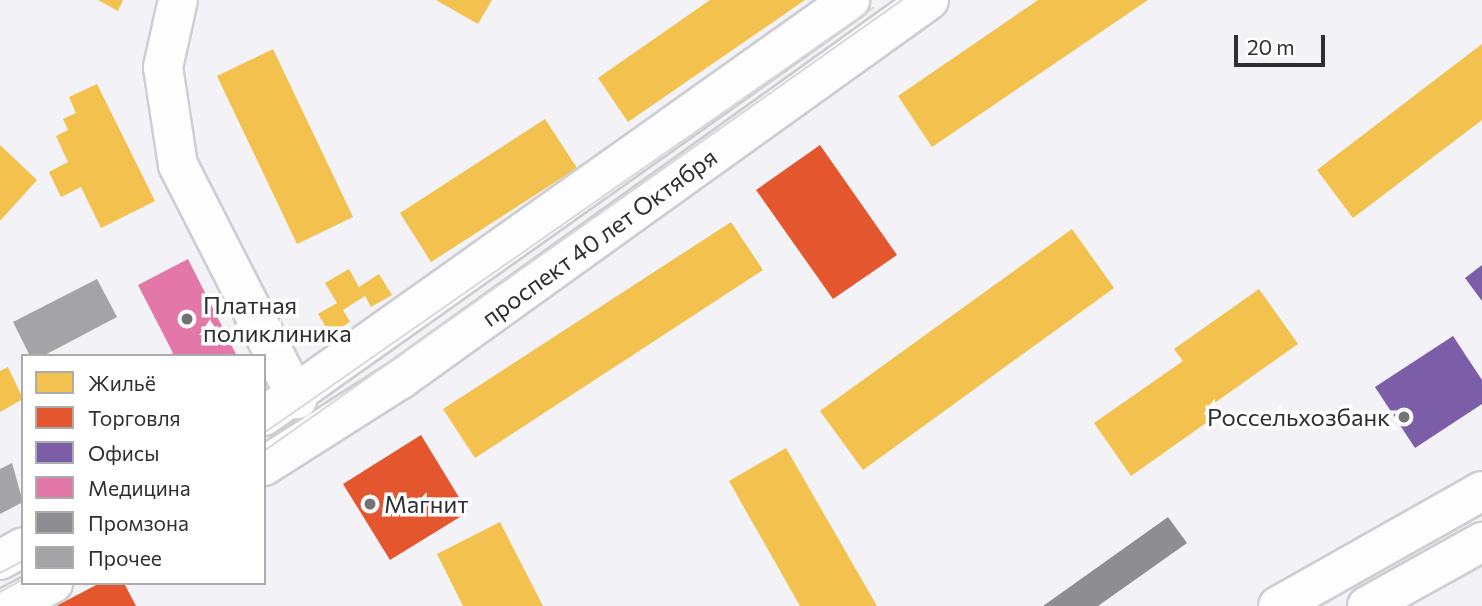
<!DOCTYPE html>
<meta charset="utf-8">
<style>
body{margin:0}
#map{position:relative;width:1482px;height:606px;overflow:hidden;background:#f2f2f7;font-family:Commissioner,sans-serif}
div>[style]{position:absolute}
.homes>*{inset:0;background:#f2c14e}
.shops>*{inset:0;background:#e4572e}
.offices>*{inset:0;background:#7b5ea7}
.health>*{inset:0;background:#e377a8}
.industry>*{inset:0;background:#8d8d92}
.building>*{inset:0;background:#a4a3a6}
.roads{filter:drop-shadow(2px 0 #cdced2) drop-shadow(-2px 0 #cdced2) drop-shadow(0 2px #cdced2) drop-shadow(0 -2px #cdced2)}
.tertiary>*{height:38px;margin:-19px;padding:0 19px;transform-origin:19px;border-radius:19px;background:#fdfdfe}
.primary>*{height:38px;margin:-19px;padding:0 19px;transform-origin:19px;border-radius:19px;background:#fdfdfe}
.tram>*{height:2px;margin:-1px;padding:0 1px;transform-origin:1px;border-radius:1px;background:#d8d8d9}
.dots>*{width:19px;height:19px;translate:-50% -50%;box-sizing:border-box;border:4px solid #fff;border-radius:50%}
span{translate:-50% -50%;white-space:nowrap;text-align:center;line-height:1.15;-webkit-text-stroke:7px #fff;paint-order:stroke}
.street-label{font-size:24px;color:#2e2f32}
.poi-label{font-size:24px;color:#2e2f32}
.left{translate:0 -50%;text-align:left}
.right{translate:-100% -50%;text-align:right}
.legend{position:absolute;left:21px;top:354px;width:245px;height:231px;box-sizing:border-box;background:#fff;border:2px solid #abacad;margin:0;padding:9px 12px;list-style:none;font-size:21px;color:#2e2f32}
.legend li{display:flex;align-items:center;gap:14px;height:35px}
.legend b{width:35px;border:2px solid #abacad}
.scale{position:absolute;left:1234px;top:35px;width:91px;height:32px;box-sizing:border-box;border:4px solid #2e2f32;border-top:0;padding-left:9px;font-size:21px;line-height:24px;white-space:nowrap;color:#2e2f32;-webkit-text-stroke:5px #fff;paint-order:stroke}
</style>
<div id="map">
<div class="homes">
<div style="clip-path:polygon(98px 0,123px 0,118px 11px)"></div>
<div style="clip-path:polygon(436px 0,492px 0,478px 24px)"></div>
<div style="clip-path:polygon(710px 0,805px 0,628px 122px,598px 78px)"></div>
<div style="clip-path:polygon(1038px 0,1148px 0,932px 147px,898px 96px)"></div>
<div style="clip-path:polygon(1482px 44px,1482px 120px,1353px 218px,1317px 170px)"></div>
<div style="clip-path:polygon(273px 49px,353px 217px,297px 244px,217px 76px)"></div>
<div style="clip-path:polygon(97px 84px,155px 201px,101px 228px,81px 187px,61px 197px,49px 172px,68px 162px,56px 136px,68px 130px,63px 119px,76px 113px,69px 97px)"></div>
<div style="clip-path:polygon(545px 119px,577px 168px,431px 262px,400px 213px)"></div>
<div style="clip-path:polygon(0 145px,37px 180px,0 221px)"></div>
<div style="clip-path:polygon(731px 222px,763px 270px,475px 458px,443px 409px)"></div>
<div style="clip-path:polygon(1072px 229px,1114px 288px,863px 470px,820px 411px)"></div>
<div style="clip-path:polygon(349px 269px,359px 287px,379px 274px,392px 295px,371px 307px,365px 296px,343px 310px,350px 322px,330px 334px,318px 314px,337px 303px,325px 283px)"></div>
<div style="clip-path:polygon(1259px 289px,1298px 344px,1206px 409px,1213px 418px,1131px 476px,1094px 423px,1183px 361px,1174px 349px)"></div>
<div style="clip-path:polygon(8px 367px,23px 399px,0 412px,0 371px)"></div>
<div style="clip-path:polygon(786px 448px,877px 606px,800px 606px,729px 481px)"></div>
<div style="clip-path:polygon(500px 522px,543px 606px,463px 606px,437px 554px)"></div>
</div>
<div class="shops">
<div style="clip-path:polygon(820px 145px,897px 255px,833px 299px,756px 190px)"></div>
<div style="clip-path:polygon(421px 435px,468px 512px,390px 560px,343px 484px)"></div>
<div style="clip-path:polygon(100px 583px,124px 583px,136px 606px,56px 606px)"></div>
</div>
<div class="offices">
<div style="clip-path:polygon(1482px 265px,1482px 301px,1465px 278px)"></div>
<div style="clip-path:polygon(1453px 336px,1482px 380px,1482px 404px,1415px 448px,1375px 387px)"></div>
</div>
<div class="health">
<div style="clip-path:polygon(188px 259px,237px 356px,168px 356px,173px 353px,138px 285px)"></div>
</div>
<div class="industry">
<div style="clip-path:polygon(1168px 517px,1187px 543px,1098px 606px,1043px 606px)"></div>
</div>
<div class="building">
<div style="clip-path:polygon(97px 279px,117px 317px,43px 356px,30px 356px,13px 322px)"></div>
<div style="clip-path:polygon(12px 463px,23px 502px,0 514px,0 469px)"></div>
</div>
<div class="roads">
<div class="tertiary">
<div style="left:178px;top:0;width:69px;rotate:102.6deg"></div>
<div style="left:163px;top:67px;width:99px;rotate:81.3deg"></div>
<div style="left:178px;top:165px;width:263px;rotate:63deg"></div>
<div style="left:264px;top:416px;width:719px;rotate:-35.37deg"></div>
<div style="left:264px;top:466px;width:162px;rotate:-32.4deg"></div>
<div style="left:401px;top:379px;width:650px;rotate:-35.67deg"></div>
<div style="left:0;top:560px;width:26px;rotate:-29deg"></div>
<div style="left:10px;top:606px;width:49px;rotate:-28.1deg"></div>
</div>
<div class="primary">
<div style="left:1278px;top:606px;width:234px;rotate:-29.4deg"></div>
<div style="left:1367px;top:606px;width:132px;rotate:-29.1deg"></div>
</div>
</div>
<div class="tram">
<div style="left:264px;top:433px;width:743px;rotate:-34.91deg"></div>
<div style="left:264px;top:451px;width:781px;rotate:-35.26deg"></div>
<div style="left:0;top:573px;width:26px;rotate:-28deg"></div>
<div style="left:0;top:592px;width:26px;rotate:-29deg"></div>
</div>
<div class="dots">
<div style="left:187px;top:319px;background:#737377"></div>
<div style="left:1404px;top:417px;background:#737377"></div>
<div style="left:370px;top:504px;background:#737377"></div>
</div>
<div class="street-label">
<span style="left:599px;top:237px;rotate:-36deg">проспект 40 лет Октября</span>
</div>
<div class="poi-label">
<span class="left" style="left:203px;top:319px">Платная<br>поликлиника</span>
<span class="right" style="left:1390px;top:417px">Россельхозбанк</span>
<span class="left" style="left:384px;top:504px">Магнит</span>
</div>
<ul class="legend">
<li><b style="height:19px;background:#f2c14e"></b>Жильё</li>
<li><b style="height:19px;background:#e4572e"></b>Торговля</li>
<li><b style="height:19px;background:#7b5ea7"></b>Офисы</li>
<li><b style="height:19px;background:#e377a8"></b>Медицина</li>
<li><b style="height:19px;background:#8d8d92"></b>Промзона</li>
<li><b style="height:19px;background:#a4a3a6"></b>Прочее</li>
</ul>
<div class="scale">20 m</div>
</div>
